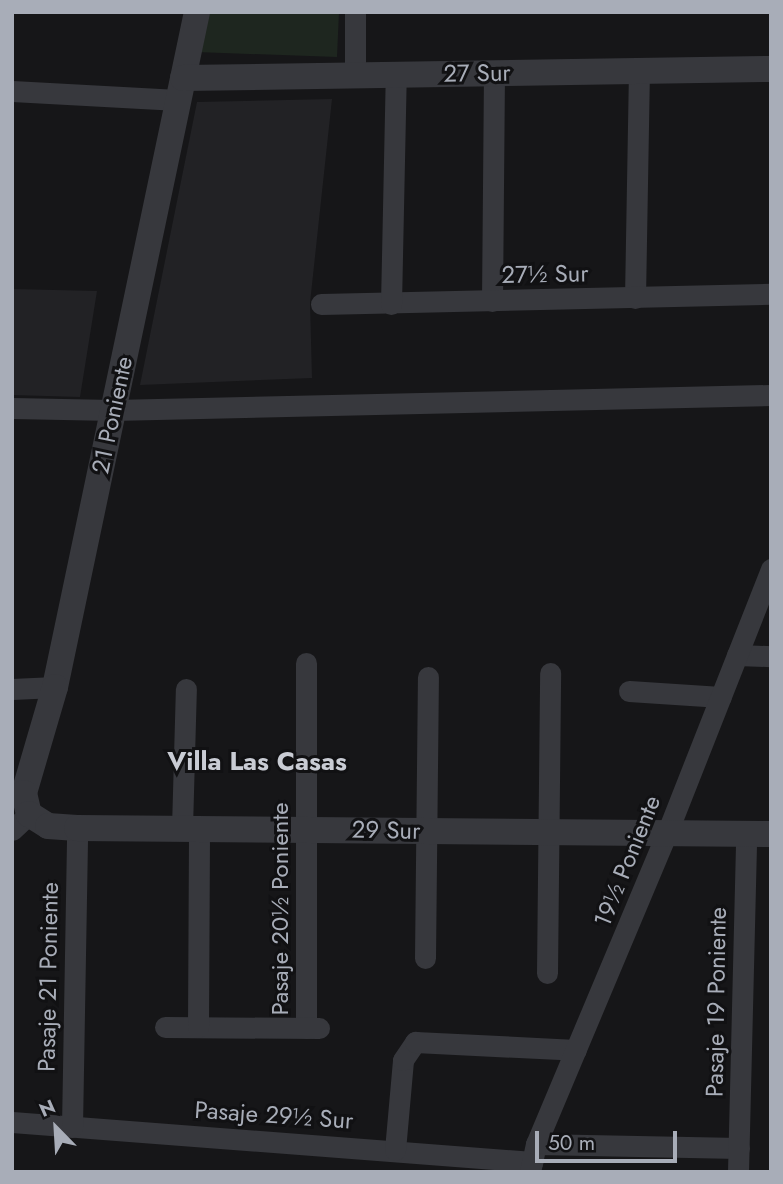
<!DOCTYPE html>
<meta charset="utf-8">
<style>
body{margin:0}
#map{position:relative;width:783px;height:1184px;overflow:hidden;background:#161618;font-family:Jost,sans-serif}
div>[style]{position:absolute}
.built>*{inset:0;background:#222225}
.green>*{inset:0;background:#1e261f}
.minor>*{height:21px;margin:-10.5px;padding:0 10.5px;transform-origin:10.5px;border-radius:10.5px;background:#37383d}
.tertiary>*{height:26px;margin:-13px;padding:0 13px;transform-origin:13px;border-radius:13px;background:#37383d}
span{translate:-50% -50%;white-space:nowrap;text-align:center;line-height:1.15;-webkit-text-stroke:6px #111113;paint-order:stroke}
.street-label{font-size:24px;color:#a8adb8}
.neighbourhood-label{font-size:26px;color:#c9ccd4;font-weight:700}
.frame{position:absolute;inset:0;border:14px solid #a8adb8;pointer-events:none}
.north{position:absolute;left:21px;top:1093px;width:70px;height:70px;-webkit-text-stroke:5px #111113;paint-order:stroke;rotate:336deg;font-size:19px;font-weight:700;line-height:28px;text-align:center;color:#a8adb8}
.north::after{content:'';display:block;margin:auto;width:24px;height:32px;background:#a8adb8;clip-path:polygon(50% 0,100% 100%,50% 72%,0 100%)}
.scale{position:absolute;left:535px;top:1131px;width:142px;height:32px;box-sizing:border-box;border:4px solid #a8adb8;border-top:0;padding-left:9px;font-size:21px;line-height:24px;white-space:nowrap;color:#a8adb8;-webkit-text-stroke:5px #111113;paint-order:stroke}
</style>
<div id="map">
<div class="built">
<div style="clip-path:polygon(332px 99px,310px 303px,312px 378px,140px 385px,197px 102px)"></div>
<div style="clip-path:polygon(12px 289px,97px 291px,80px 397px,12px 395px)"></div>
</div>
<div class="green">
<div style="clip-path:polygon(205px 12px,339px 12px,337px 57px,196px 52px)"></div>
</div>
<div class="minor">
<div style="left:355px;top:74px;width:62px;rotate:-90deg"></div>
<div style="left:12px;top:91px;width:166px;rotate:3.1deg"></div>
<div style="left:635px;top:298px;width:227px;rotate:-89deg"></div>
<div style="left:492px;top:301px;width:228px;rotate:-89.5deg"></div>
<div style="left:321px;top:304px;width:450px;rotate:-1.3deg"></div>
<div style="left:391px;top:304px;width:231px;rotate:-88.8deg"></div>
<div style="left:12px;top:408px;width:101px;rotate:1.1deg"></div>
<div style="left:113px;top:410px;width:658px;rotate:-1.31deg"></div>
<div style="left:737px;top:655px;width:34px;rotate:2deg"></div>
<div style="left:306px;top:663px;width:365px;rotate:90deg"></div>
<div style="left:12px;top:689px;width:43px;rotate:-2.7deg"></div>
<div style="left:629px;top:691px;width:92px;rotate:3.7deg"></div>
<div style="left:182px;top:828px;width:139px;rotate:-88.4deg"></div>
<div style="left:12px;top:830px;width:23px;rotate:-43deg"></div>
<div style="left:425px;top:958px;width:281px;rotate:-89.4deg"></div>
<div style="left:547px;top:973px;width:300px;rotate:-89.4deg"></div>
<div style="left:165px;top:1027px;width:154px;rotate:0.4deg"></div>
<div style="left:198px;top:1027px;width:199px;rotate:-89.7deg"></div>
<div style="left:12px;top:1122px;width:522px;rotate:4.4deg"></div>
<div style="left:72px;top:1127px;width:299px;rotate:-89deg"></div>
<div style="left:536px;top:1144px;width:203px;rotate:1.1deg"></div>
<div style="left:395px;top:1150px;width:90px;rotate:-84.9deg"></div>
<div style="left:403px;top:1060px;width:22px;rotate:-56deg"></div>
<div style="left:415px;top:1042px;width:161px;rotate:2.8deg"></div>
<div style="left:530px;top:1172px;width:29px;rotate:-78deg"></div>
<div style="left:536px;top:1144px;width:337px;rotate:-67.2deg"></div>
<div style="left:667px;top:833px;width:284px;rotate:-68.5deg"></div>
<div style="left:738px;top:1172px;width:338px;rotate:-88.6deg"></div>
</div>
<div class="tertiary">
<div style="left:197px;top:12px;width:690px;rotate:101.88deg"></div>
<div style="left:55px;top:687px;width:110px;rotate:106.3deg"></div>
<div style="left:24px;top:793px;width:22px;rotate:77deg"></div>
<div style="left:29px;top:814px;width:22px;rotate:32deg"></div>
<div style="left:48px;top:826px;width:29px;rotate:4deg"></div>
<div style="left:77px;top:828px;width:694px;rotate:0.5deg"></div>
<div style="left:183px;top:78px;width:588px;rotate:-0.88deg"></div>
</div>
<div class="street-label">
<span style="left:477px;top:73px;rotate:-1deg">27 Sur</span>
<span style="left:545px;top:274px;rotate:-1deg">27½ Sur</span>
<span style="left:112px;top:415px;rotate:-78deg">21 Poniente</span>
<span style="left:386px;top:830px;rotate:1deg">29 Sur</span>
<span style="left:627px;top:861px;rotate:-68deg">19½ Poniente</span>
<span style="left:280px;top:909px;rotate:-90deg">Pasaje 20½ Poniente</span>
<span style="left:48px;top:977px;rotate:-89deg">Pasaje 21 Poniente</span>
<span style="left:716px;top:1002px;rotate:-89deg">Pasaje 19 Poniente</span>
<span style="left:274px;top:1115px;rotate:4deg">Pasaje 29½ Sur</span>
</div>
<div class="neighbourhood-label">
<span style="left:257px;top:762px">Villa Las Casas</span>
</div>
<div class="frame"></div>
<div class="north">N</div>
<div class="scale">50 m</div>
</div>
